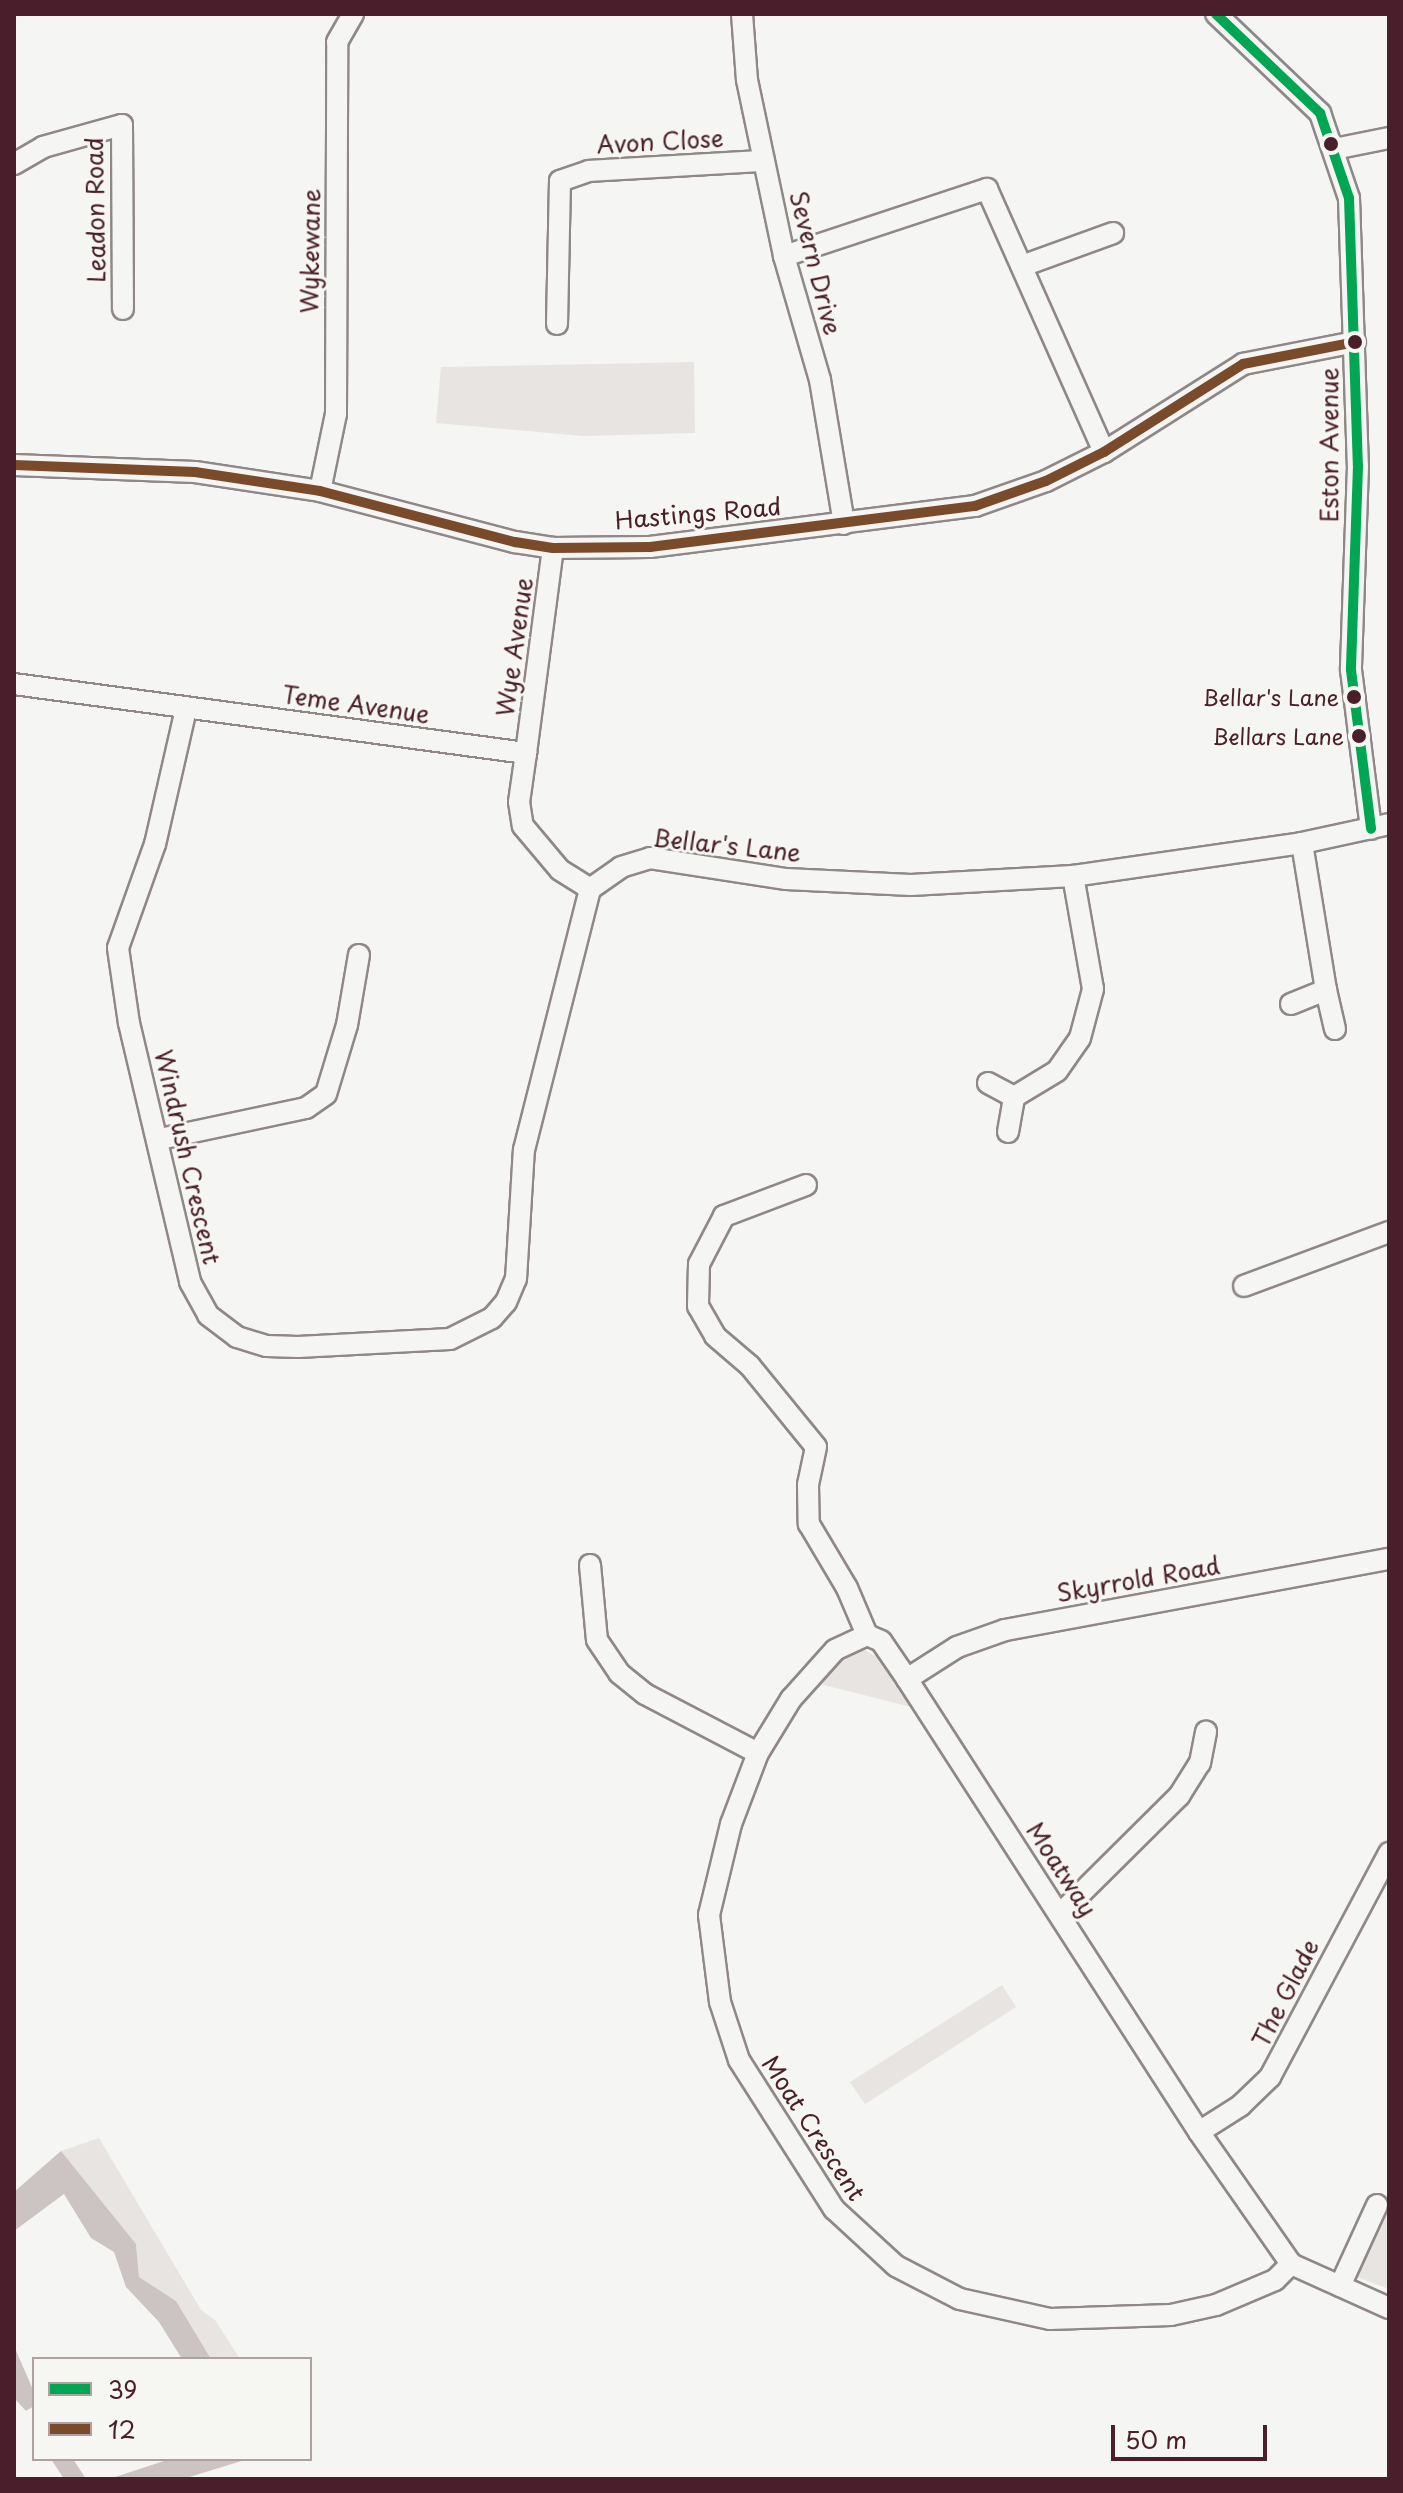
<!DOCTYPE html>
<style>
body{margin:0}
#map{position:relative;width:1403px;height:2493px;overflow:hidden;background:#f5f5f3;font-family:"Playpen Sans",sans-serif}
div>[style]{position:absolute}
.built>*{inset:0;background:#e7e5e2}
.green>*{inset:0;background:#e8e4e2}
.water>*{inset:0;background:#ccc3c3}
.roads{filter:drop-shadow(2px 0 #8f8788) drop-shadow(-2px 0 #8f8788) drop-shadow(0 2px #8f8788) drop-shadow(0 -2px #8f8788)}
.minor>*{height:20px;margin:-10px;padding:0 10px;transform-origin:10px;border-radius:10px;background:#f5f5f3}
.bus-1>*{height:10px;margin:-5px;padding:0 5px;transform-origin:5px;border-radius:5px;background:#00a651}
.bus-2>*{height:10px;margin:-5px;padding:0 5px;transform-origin:5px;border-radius:5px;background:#7a4b2a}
.dots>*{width:22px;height:22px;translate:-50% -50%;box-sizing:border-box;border:4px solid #f6f6f2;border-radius:50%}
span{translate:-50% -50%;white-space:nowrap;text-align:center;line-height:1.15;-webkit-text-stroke:6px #f6f6f2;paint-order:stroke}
.bus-label{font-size:22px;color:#4a1f2b}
.right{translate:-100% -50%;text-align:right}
.street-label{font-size:24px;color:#4a1f2b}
.frame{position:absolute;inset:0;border:16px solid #4a1f2b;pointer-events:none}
.legend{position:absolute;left:32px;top:2357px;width:280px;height:104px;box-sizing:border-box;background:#f6f6f2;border:2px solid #b1a0a2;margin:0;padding:10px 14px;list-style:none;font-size:24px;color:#4a1f2b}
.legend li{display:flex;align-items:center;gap:16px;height:40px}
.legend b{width:40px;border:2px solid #b1a0a2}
.scale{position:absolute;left:1111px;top:2425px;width:156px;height:36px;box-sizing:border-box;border:4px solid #4a1f2b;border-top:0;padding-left:10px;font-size:24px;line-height:28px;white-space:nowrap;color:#4a1f2b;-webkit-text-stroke:6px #f6f6f2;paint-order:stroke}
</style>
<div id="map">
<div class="built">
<div style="clip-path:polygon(1381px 2211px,1389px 2214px,1389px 2289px,1354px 2276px)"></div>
</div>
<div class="green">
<div style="clip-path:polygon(694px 362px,695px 433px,583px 436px,436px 423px,441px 367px)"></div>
<div style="clip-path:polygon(865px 1650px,880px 1659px,911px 1707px,816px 1683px,843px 1655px)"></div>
<div style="clip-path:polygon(1002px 1985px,1016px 2007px,865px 2104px,850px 2082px)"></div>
<div style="clip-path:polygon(99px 2138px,201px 2310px,215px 2320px,240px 2359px,211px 2359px,176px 2301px,139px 2277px,136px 2244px,61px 2151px)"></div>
</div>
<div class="water">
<div style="clip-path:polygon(61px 2151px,136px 2244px,139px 2277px,176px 2301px,211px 2359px,182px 2359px,159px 2322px,126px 2287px,114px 2252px,91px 2238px,64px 2194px,14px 2231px,14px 2192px)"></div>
<div style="clip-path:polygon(14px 2346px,34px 2392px,34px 2406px,26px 2411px,14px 2398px)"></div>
<div style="clip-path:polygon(51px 2459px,73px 2459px,86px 2479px,64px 2479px)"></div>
<div style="clip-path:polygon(170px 2459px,248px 2459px,183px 2479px,109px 2479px)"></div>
</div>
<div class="roads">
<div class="minor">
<div style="left:742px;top:14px;width:66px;rotate:85.7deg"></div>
<div style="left:747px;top:80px;width:180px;rotate:78.1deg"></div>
<div style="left:784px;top:256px;width:129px;rotate:73.8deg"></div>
<div style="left:820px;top:380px;width:146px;rotate:80.5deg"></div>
<div style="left:1216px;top:14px;width:144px;rotate:43.6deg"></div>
<div style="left:1320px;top:113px;width:90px;rotate:71.2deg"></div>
<div style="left:1349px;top:198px;width:268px;rotate:88.1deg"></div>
<div style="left:1358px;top:466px;width:204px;rotate:92deg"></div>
<div style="left:1351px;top:670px;width:160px;rotate:82.8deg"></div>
<div style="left:1334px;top:149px;width:56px;rotate:-11.3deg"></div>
<div style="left:14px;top:164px;width:34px;rotate:-30deg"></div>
<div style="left:43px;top:147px;width:82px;rotate:-15.6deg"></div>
<div style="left:122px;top:125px;width:184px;rotate:89.7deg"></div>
<div style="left:784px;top:256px;width:214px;rotate:-18.3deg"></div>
<div style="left:987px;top:189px;width:288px;rotate:66deg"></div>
<div style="left:1022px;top:266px;width:97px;rotate:-19.9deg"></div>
<div style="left:557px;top:324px;width:143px;rotate:-88.8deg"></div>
<div style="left:560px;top:181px;width:31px;rotate:-19deg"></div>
<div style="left:589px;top:171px;width:175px;rotate:-3.3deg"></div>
<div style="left:14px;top:465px;width:181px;rotate:2.2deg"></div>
<div style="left:195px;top:472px;width:126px;rotate:8.6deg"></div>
<div style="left:320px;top:491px;width:202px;rotate:14.7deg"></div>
<div style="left:515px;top:542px;width:38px;rotate:9deg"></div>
<div style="left:553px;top:548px;width:97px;rotate:-0.6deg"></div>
<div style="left:650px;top:547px;width:328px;rotate:-7.2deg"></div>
<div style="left:975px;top:506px;width:75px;rotate:-19.4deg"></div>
<div style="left:1046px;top:481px;width:65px;rotate:-26.6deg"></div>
<div style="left:1104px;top:452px;width:165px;rotate:-32.3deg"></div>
<div style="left:1243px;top:364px;width:114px;rotate:-11.1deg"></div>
<div style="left:320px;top:491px;width:79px;rotate:-78.3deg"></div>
<div style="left:336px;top:414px;width:372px;rotate:-89.8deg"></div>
<div style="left:337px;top:42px;width:32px;rotate:-60deg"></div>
<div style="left:14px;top:684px;width:517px;rotate:7.68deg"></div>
<div style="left:526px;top:753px;width:49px;rotate:98.1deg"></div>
<div style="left:519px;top:802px;width:24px;rotate:81deg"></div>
<div style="left:523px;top:826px;width:57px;rotate:49.9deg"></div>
<div style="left:560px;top:870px;width:36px;rotate:32deg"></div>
<div style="left:186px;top:709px;width:139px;rotate:102.9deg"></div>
<div style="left:155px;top:844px;width:110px;rotate:109.6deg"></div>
<div style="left:118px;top:948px;width:76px;rotate:81.7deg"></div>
<div style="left:129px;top:1023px;width:266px;rotate:76.7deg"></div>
<div style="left:190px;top:1282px;width:38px;rotate:61deg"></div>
<div style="left:208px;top:1315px;width:36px;rotate:37deg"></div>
<div style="left:237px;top:1337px;width:31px;rotate:17deg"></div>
<div style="left:267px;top:1346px;width:31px;rotate:2deg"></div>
<div style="left:298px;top:1347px;width:152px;rotate:-3deg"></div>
<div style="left:450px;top:1339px;width:47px;rotate:-26.6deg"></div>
<div style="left:492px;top:1318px;width:21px;rotate:-49deg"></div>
<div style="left:506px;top:1302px;width:25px;rotate:-67deg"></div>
<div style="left:516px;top:1279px;width:129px;rotate:-86.5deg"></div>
<div style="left:524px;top:1150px;width:269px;rotate:-75.8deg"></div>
<div style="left:526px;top:753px;width:207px;rotate:-82.5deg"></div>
<div style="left:590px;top:889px;width:38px;rotate:-35deg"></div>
<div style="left:621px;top:867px;width:30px;rotate:-17deg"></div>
<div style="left:650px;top:858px;width:138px;rotate:8.8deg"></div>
<div style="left:786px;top:879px;width:125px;rotate:2.7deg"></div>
<div style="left:911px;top:885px;width:162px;rotate:-3.2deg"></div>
<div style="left:1073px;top:876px;width:231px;rotate:-8.2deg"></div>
<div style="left:1302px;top:843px;width:89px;rotate:-12.3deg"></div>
<div style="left:1326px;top:990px;width:40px;rotate:77deg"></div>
<div style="left:1291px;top:1004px;width:38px;rotate:-22deg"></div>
<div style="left:1326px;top:990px;width:149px;rotate:-99.3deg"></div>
<div style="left:988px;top:1083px;width:30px;rotate:28deg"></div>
<div style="left:1008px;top:1132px;width:36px;rotate:-80deg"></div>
<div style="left:1014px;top:1097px;width:50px;rotate:-31.2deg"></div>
<div style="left:1057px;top:1071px;width:40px;rotate:-55.1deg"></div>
<div style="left:1080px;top:1038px;width:51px;rotate:-75.1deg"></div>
<div style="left:1093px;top:989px;width:115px;rotate:-100deg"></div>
<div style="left:160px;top:1139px;width:149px;rotate:-12deg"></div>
<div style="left:306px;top:1108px;width:24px;rotate:-35deg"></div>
<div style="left:326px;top:1094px;width:72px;rotate:-73.1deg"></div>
<div style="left:347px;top:1025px;width:71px;rotate:-80.3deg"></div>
<div style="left:806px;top:1185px;width:88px;rotate:159.3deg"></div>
<div style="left:724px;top:1216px;width:54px;rotate:117.5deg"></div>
<div style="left:699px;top:1264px;width:42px;rotate:91.4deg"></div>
<div style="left:698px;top:1306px;width:34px;rotate:60deg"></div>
<div style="left:715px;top:1336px;width:46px;rotate:40.6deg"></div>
<div style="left:750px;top:1366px;width:104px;rotate:50.8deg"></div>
<div style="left:816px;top:1447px;width:39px;rotate:102deg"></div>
<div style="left:808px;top:1485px;width:39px;rotate:89deg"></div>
<div style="left:809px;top:1524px;width:74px;rotate:59.3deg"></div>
<div style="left:847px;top:1588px;width:51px;rotate:66.9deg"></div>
<div style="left:867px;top:1635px;width:15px;rotate:23deg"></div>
<div style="left:881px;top:1641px;width:46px;rotate:55.6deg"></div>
<div style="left:907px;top:1679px;width:539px;rotate:57.19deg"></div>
<div style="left:1199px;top:2132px;width:161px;rotate:55.1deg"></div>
<div style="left:1291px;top:2264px;width:107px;rotate:24.2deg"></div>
<div style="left:1244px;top:1286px;width:155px;rotate:-20.4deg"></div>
<div style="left:590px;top:1565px;width:75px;rotate:84.7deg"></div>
<div style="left:597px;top:1640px;width:40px;rotate:56deg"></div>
<div style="left:619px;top:1673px;width:33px;rotate:39deg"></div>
<div style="left:645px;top:1694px;width:127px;rotate:27.6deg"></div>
<div style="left:867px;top:1635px;width:35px;rotate:155deg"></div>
<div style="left:835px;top:1650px;width:66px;rotate:131.9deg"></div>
<div style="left:791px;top:1699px;width:63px;rotate:121.4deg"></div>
<div style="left:758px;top:1753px;width:76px;rotate:110.8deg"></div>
<div style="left:731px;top:1824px;width:94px;rotate:103.6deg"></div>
<div style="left:709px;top:1915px;width:88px;rotate:82.8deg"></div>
<div style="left:720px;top:2002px;width:61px;rotate:71.9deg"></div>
<div style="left:739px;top:2060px;width:177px;rotate:57.5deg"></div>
<div style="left:834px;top:2209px;width:84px;rotate:42.6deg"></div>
<div style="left:896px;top:2266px;width:72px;rotate:27.3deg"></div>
<div style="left:960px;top:2299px;width:92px;rotate:12.5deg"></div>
<div style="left:1050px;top:2319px;width:121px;rotate:-1.9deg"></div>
<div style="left:1171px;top:2315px;width:46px;rotate:-12.5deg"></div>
<div style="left:1216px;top:2305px;width:64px;rotate:-23deg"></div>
<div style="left:1275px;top:2280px;width:23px;rotate:-45deg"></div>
<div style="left:907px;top:1679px;width:59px;rotate:-32.6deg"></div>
<div style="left:957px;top:1647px;width:51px;rotate:-19.5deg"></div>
<div style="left:1005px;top:1630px;width:391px;rotate:-10.5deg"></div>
<div style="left:1060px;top:1914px;width:168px;rotate:-44.8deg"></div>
<div style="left:1179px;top:1796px;width:39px;rotate:-58deg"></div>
<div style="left:1200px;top:1763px;width:32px;rotate:-79deg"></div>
<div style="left:1199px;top:2132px;width:49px;rotate:-32.4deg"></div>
<div style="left:1240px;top:2106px;width:42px;rotate:-44deg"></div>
<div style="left:1270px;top:2077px;width:254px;rotate:-62deg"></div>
<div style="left:1340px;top:2286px;width:89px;rotate:-65.4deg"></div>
</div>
</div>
<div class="bus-1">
<div style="left:1216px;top:14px;width:144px;rotate:43.6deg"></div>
<div style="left:1320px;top:113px;width:90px;rotate:71.2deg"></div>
<div style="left:1349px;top:198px;width:268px;rotate:88.1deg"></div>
<div style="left:1358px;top:466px;width:204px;rotate:92deg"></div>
<div style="left:1351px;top:670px;width:160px;rotate:82.8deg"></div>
</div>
<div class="bus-2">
<div style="left:14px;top:465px;width:181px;rotate:2.2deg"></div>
<div style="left:195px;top:472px;width:126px;rotate:8.6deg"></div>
<div style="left:320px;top:491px;width:202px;rotate:14.7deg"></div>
<div style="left:515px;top:542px;width:38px;rotate:9deg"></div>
<div style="left:553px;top:548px;width:97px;rotate:-0.6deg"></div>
<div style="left:650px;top:547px;width:328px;rotate:-7.2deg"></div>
<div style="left:975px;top:506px;width:75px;rotate:-19.4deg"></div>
<div style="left:1046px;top:481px;width:65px;rotate:-26.6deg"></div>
<div style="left:1104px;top:452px;width:165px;rotate:-32.3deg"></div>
<div style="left:1243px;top:364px;width:114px;rotate:-11.1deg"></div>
</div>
<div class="dots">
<div style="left:1331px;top:144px;background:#4a1f2b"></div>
<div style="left:1355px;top:342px;background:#4a1f2b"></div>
<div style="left:1354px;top:697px;background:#4a1f2b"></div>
<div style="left:1359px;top:736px;background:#4a1f2b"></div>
</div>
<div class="bus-label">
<span class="right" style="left:1339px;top:697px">Bellar's Lane</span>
<span class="right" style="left:1344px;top:736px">Bellars Lane</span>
</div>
<div class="street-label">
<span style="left:660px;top:141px;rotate:-3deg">Avon Close</span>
<span style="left:95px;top:210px;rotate:-91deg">Leadon Road</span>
<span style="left:310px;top:251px;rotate:-89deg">Wykewane</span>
<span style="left:816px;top:263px;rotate:76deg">Severn Drive</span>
<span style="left:1329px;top:445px;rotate:-90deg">Eston Avenue</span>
<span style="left:698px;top:513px;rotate:-5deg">Hastings Road</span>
<span style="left:514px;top:647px;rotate:-82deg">Wye Avenue</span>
<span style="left:356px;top:704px;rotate:8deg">Teme Avenue</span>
<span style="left:727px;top:845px;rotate:6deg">Bellar's Lane</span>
<span style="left:188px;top:1157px;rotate:77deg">Windrush Crescent</span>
<span style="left:1138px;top:1579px;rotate:-10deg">Skyrrold Road</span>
<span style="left:1062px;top:1869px;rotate:57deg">Moatway</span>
<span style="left:1285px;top:1993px;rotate:-63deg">The Glade</span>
<span style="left:814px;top:2128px;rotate:57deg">Moat Crescent</span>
</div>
<div class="frame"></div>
<ul class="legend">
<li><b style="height:10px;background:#00a651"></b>39</li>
<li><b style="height:10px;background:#7a4b2a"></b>12</li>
</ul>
<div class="scale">50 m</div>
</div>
